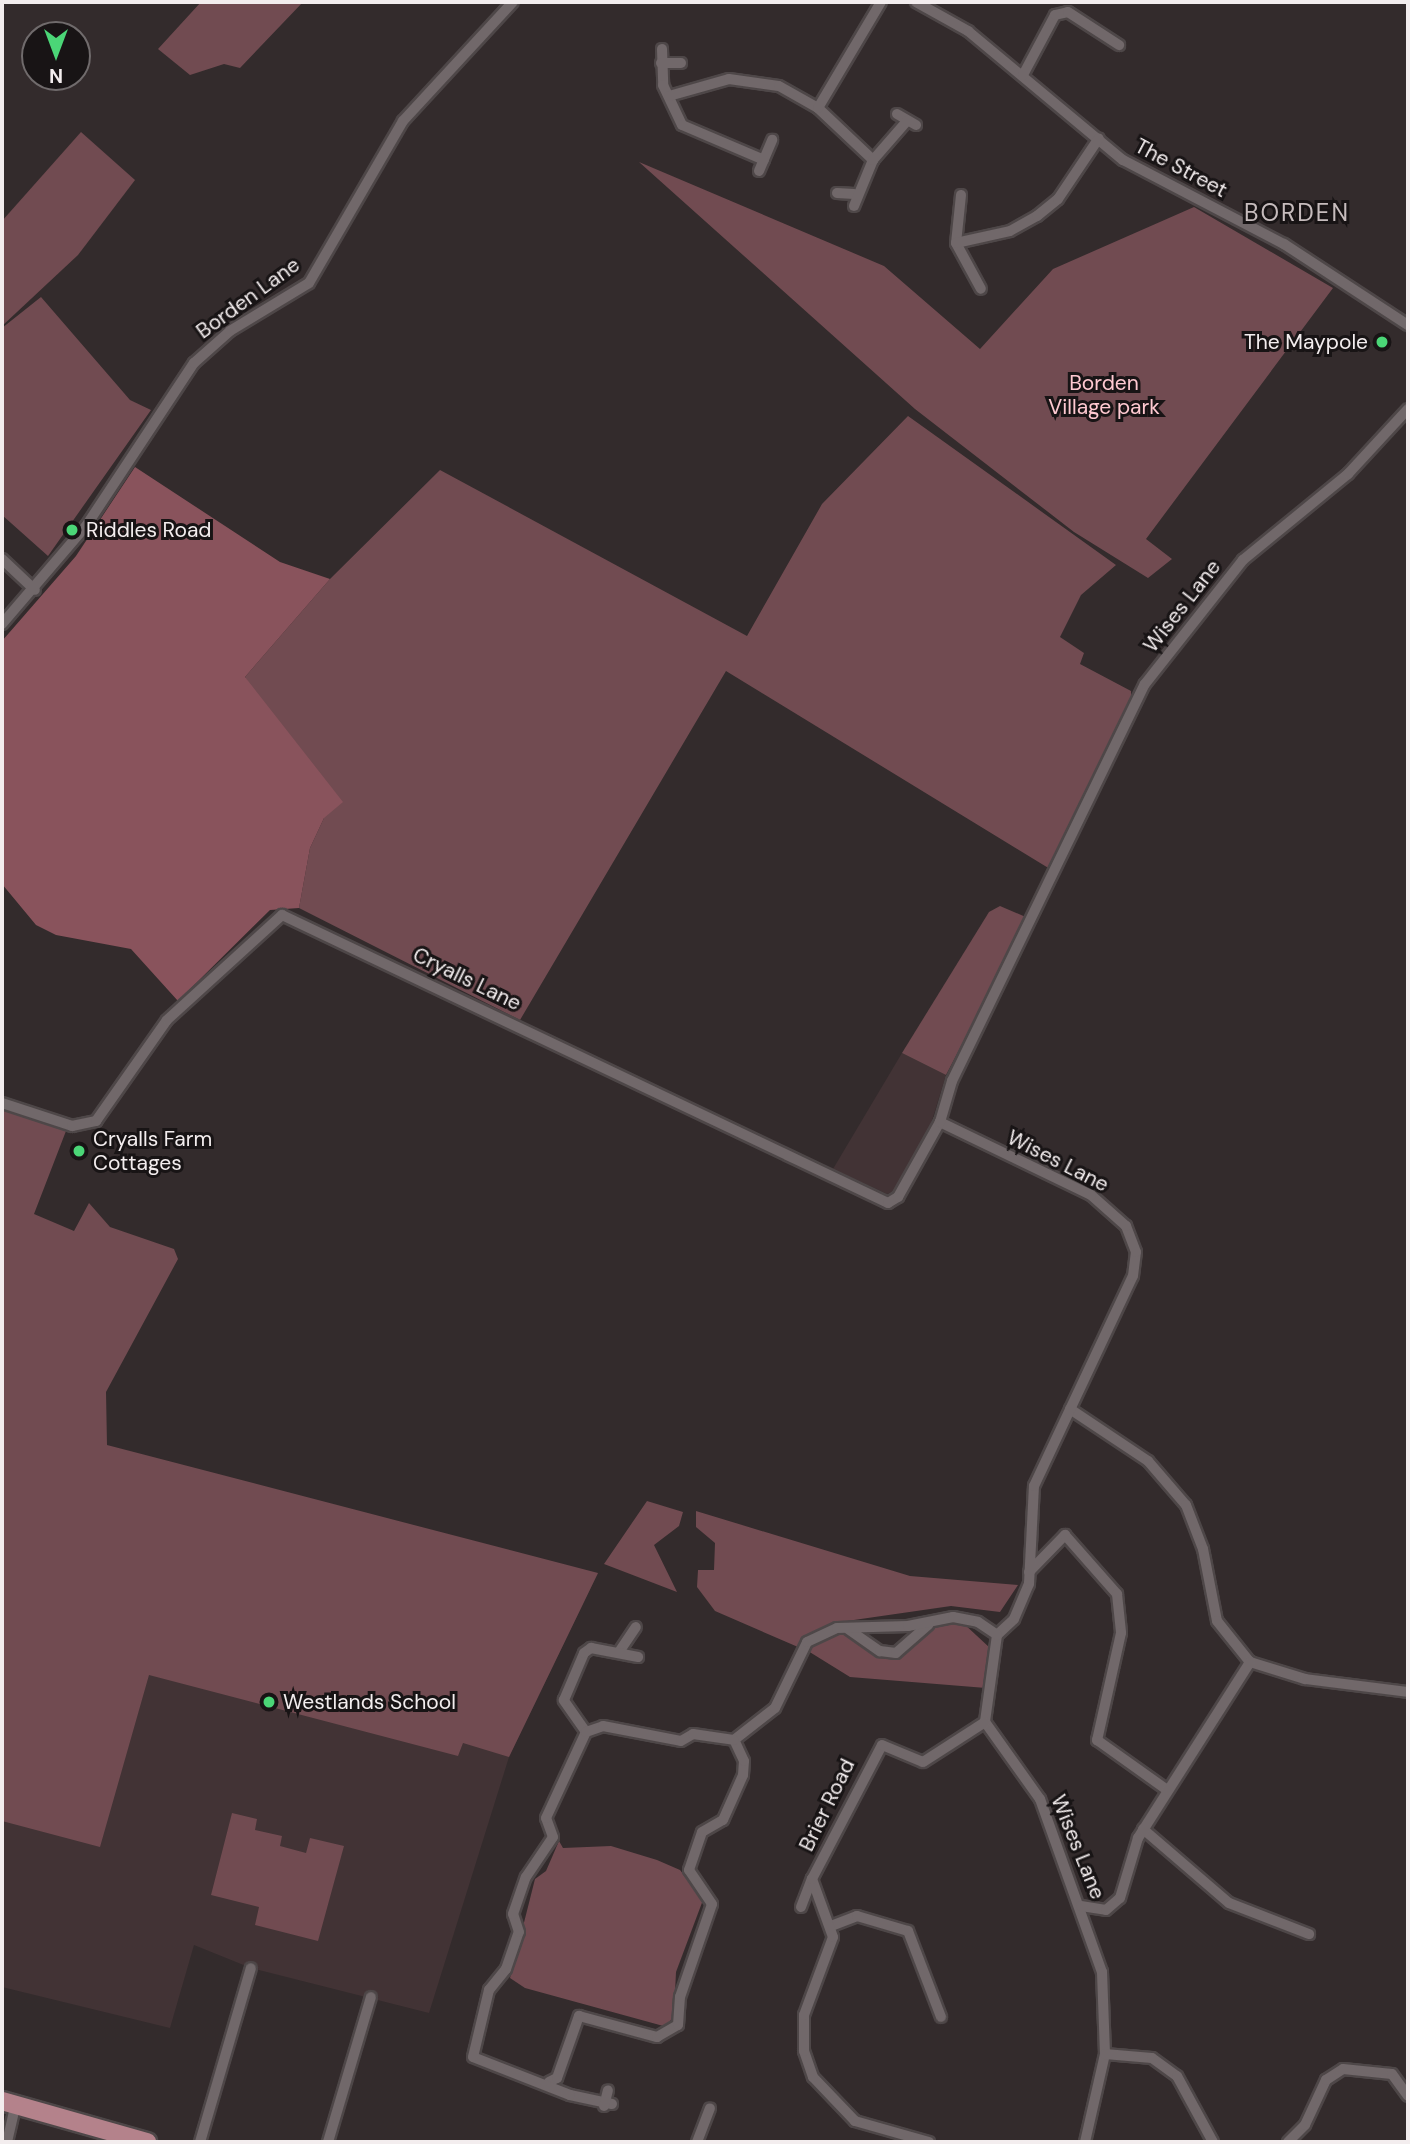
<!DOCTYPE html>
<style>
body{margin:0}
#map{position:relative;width:1410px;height:2144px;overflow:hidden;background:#332b2c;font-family:"DM Sans",sans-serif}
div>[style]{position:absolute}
.built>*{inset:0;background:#423335}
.green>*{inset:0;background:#714b51}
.forest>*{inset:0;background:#89535c}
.roads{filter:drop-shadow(2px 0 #4e4748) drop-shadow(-2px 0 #4e4748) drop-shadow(0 2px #4e4748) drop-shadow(0 -2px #4e4748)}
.street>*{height:10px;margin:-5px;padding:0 5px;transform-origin:5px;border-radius:5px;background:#71686a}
.primary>*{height:18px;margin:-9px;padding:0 9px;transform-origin:9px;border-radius:9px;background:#b4828b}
.dots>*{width:19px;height:19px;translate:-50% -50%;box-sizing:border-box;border:4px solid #181415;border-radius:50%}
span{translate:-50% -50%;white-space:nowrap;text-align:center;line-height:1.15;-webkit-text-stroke:6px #181415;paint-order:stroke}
.street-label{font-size:21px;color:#f3edee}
.poi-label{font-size:21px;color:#f3edee}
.right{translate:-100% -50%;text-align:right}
.left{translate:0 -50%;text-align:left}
.park-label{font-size:21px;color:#ffc9d1}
.quarter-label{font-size:24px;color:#c6bcbd;letter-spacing:2px}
.frame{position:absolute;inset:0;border:4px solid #f3edee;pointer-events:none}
.north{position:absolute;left:21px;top:21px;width:70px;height:70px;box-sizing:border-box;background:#181415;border:2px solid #706b6c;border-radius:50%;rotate:180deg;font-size:19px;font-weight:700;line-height:28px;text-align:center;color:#f3edee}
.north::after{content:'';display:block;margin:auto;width:24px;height:32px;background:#4bd677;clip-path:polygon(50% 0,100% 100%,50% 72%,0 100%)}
</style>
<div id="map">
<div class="built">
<div style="clip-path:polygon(902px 1053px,946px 1075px,930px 1127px,899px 1189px,887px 1194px,833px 1169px)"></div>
<div style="clip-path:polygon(598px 1573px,509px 1757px,429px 2013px,251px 1968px,194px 1945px,170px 2028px,2px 1987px,2px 1644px)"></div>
</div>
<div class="green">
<div style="clip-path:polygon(201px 2px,303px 2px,240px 68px,224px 64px,190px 75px,158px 49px)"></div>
<div style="clip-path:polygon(81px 132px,135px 180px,78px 255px,2px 326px,2px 221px)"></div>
<div style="clip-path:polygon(639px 162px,884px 266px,980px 349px,1053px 269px,1194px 207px,1333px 288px,1146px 539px,1172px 559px,1148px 578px,1074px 532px,915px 409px)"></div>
<div style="clip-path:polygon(41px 297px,130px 400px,151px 410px,48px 556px,2px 515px,2px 328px)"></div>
<div style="clip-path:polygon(908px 416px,1116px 565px,1081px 595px,1060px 637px,1084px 653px,1080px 664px,1131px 691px,1131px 697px,1050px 869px,726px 671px,520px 1020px,299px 908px,310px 848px,324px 818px,245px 677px,330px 579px,440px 470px,747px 636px,822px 504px)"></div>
<div style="clip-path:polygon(1000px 906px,1028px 918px,946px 1075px,902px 1053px,989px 912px)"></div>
<div style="clip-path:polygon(2px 1109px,66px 1131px,34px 1214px,74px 1231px,89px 1203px,110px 1227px,174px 1249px,178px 1259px,106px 1392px,107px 1445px,598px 1573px,509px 1757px,463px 1743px,458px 1756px,149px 1675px,100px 1847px,2px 1821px)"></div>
<div style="clip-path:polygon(647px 1501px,683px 1512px,679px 1526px,654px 1545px,677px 1592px,604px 1564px)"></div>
<div style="clip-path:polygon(696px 1511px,910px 1576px,1018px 1585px,1000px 1612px,951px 1606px,840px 1622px,812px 1632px,798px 1647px,715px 1611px,697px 1587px,698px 1570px,714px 1570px,715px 1543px,696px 1527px)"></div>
<div style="clip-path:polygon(962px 1622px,990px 1648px,986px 1688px,850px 1677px,808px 1651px,825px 1634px,846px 1633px,886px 1656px,903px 1656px,920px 1633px,939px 1623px)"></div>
<div style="clip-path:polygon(232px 1813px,257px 1819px,255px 1830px,282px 1836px,280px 1846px,306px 1853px,310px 1838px,344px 1846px,318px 1941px,255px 1925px,259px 1907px,211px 1895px)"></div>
<div style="clip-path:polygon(559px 1841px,563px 1848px,611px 1846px,657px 1860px,680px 1870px,703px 1900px,676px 1972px,674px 2014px,667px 2027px,525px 1988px,510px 1978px,535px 1879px,546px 1871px)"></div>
</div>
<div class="forest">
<div style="clip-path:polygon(135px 467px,280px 562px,330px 579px,245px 677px,343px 802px,324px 818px,310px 848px,299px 908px,270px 910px,178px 1001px,131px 949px,56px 935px,36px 925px,2px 884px,2px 641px,76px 556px)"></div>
</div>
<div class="roads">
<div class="street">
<div style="left:916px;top:2px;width:60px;rotate:29.1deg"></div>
<div style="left:968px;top:31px;width:202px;rotate:39.8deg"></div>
<div style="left:1123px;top:160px;width:182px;rotate:27.6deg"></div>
<div style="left:1284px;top:244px;width:148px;rotate:33.2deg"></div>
<div style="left:662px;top:49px;width:36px;rotate:88deg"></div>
<div style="left:663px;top:85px;width:44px;rotate:64.6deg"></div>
<div style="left:682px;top:125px;width:89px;rotate:23.1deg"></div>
<div style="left:661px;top:63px;width:20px"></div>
<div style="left:1023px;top:75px;width:68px;rotate:-61.9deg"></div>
<div style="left:1055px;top:15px;width:13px;rotate:-13deg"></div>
<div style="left:1068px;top:12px;width:61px;rotate:32.9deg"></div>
<div style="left:669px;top:96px;width:62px;rotate:-15.8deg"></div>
<div style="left:729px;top:79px;width:50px;rotate:8deg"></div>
<div style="left:779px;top:86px;width:45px;rotate:29.4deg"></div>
<div style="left:818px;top:108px;width:76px;rotate:43.4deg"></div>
<div style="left:818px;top:108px;width:123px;rotate:-59.3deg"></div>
<div style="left:897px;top:114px;width:22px;rotate:30deg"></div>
<div style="left:759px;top:171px;width:34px;rotate:-67deg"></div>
<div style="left:837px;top:193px;width:17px;rotate:3deg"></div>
<div style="left:961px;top:195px;width:48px;rotate:95.9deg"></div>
<div style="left:956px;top:243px;width:52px;rotate:61.5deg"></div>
<div style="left:854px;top:206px;width:50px;rotate:-67.6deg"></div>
<div style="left:873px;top:160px;width:52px;rotate:-48.9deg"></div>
<div style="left:956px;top:243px;width:55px;rotate:-12.5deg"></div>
<div style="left:1010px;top:231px;width:31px;rotate:-29deg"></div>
<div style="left:1037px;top:216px;width:27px;rotate:-39deg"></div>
<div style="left:1058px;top:199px;width:73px;rotate:-56.1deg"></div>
<div style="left:2px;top:559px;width:45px;rotate:43.2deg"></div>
<div style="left:2px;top:624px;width:129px;rotate:-49.4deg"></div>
<div style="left:86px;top:526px;width:196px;rotate:-56.5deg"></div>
<div style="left:194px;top:363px;width:48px;rotate:-41.6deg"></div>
<div style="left:230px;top:331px;width:92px;rotate:-31.3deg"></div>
<div style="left:309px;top:283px;width:187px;rotate:-59.9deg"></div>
<div style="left:403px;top:121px;width:162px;rotate:-47.3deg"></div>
<div style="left:2px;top:1103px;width:74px;rotate:18.2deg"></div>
<div style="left:72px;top:1126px;width:25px;rotate:-12deg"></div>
<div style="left:96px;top:1121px;width:123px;rotate:-54.9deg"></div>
<div style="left:167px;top:1020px;width:156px;rotate:-42.4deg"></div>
<div style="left:282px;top:915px;width:671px;rotate:25.42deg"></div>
<div style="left:888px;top:1203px;width:12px;rotate:-31deg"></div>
<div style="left:898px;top:1197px;width:86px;rotate:-60.8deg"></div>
<div style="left:1070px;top:1409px;width:94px;rotate:33.7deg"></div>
<div style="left:1148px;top:1461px;width:58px;rotate:49.2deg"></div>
<div style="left:1186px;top:1505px;width:47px;rotate:68.9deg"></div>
<div style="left:1203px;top:1549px;width:73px;rotate:79deg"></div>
<div style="left:1217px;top:1621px;width:53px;rotate:51.2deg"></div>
<div style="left:1250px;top:1662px;width:58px;rotate:17.2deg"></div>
<div style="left:1305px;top:1679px;width:104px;rotate:7.2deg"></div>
<div style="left:1029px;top:1572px;width:52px;rotate:-45.8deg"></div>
<div style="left:1065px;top:1535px;width:79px;rotate:48.6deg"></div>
<div style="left:1117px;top:1594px;width:39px;rotate:84deg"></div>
<div style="left:1121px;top:1633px;width:110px;rotate:102.6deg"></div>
<div style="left:1097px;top:1740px;width:86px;rotate:35.5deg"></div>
<div style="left:848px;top:1629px;width:39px;rotate:35deg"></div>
<div style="left:880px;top:1651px;width:16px;rotate:7deg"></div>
<div style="left:896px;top:1653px;width:43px;rotate:-41.2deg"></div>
<div style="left:997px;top:1635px;width:23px;rotate:-43deg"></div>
<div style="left:1014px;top:1619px;width:38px;rotate:-67deg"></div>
<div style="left:1029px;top:1584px;width:98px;rotate:-87.1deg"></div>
<div style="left:1034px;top:1486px;width:232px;rotate:-64.8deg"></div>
<div style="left:1133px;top:1276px;width:24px;rotate:-83deg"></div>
<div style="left:1136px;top:1252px;width:28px;rotate:-111deg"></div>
<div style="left:1126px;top:1226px;width:47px;rotate:-138.5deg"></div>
<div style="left:1091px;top:1195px;width:168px;rotate:-154.2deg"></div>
<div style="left:940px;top:1122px;width:43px;rotate:-73.7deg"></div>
<div style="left:952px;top:1081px;width:441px;rotate:-64.1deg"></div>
<div style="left:1145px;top:684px;width:158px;rotate:-51.7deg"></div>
<div style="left:1243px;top:560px;width:136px;rotate:-39.3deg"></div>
<div style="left:1348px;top:474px;width:88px;rotate:-47.3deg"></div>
<div style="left:997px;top:1635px;width:88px;rotate:97.9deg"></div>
<div style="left:985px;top:1722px;width:95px;rotate:54.5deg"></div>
<div style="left:1040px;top:1799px;width:184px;rotate:70.3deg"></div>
<div style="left:1102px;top:1972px;width:82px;rotate:87.9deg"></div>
<div style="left:1105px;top:2054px;width:90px;rotate:102.8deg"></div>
<div style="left:619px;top:1652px;width:30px;rotate:-56deg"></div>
<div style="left:586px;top:1732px;width:39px;rotate:-125deg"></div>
<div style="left:564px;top:1700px;width:51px;rotate:-66.9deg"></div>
<div style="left:584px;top:1653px;width:9px;rotate:-36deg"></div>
<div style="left:591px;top:1648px;width:48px;rotate:10.8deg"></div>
<div style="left:1143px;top:1829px;width:113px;rotate:40.7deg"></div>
<div style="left:1229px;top:1903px;width:86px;rotate:21.2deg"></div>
<div style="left:1081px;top:1906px;width:25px;rotate:9deg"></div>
<div style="left:1106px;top:1910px;width:18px;rotate:-41deg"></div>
<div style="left:1120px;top:1898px;width:63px;rotate:-73.3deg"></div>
<div style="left:1138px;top:1838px;width:209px;rotate:-57.5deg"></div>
<div style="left:801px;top:1907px;width:30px;rotate:-69deg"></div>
<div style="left:831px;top:1926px;width:28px;rotate:-21deg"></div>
<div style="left:857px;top:1916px;width:53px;rotate:16.4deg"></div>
<div style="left:908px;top:1931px;width:92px;rotate:69deg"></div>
<div style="left:1105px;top:2054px;width:47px;rotate:4.9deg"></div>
<div style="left:1152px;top:2058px;width:31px;rotate:36deg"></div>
<div style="left:1177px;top:2076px;width:75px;rotate:61.4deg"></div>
<div style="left:549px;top:2082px;width:9px;rotate:-27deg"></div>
<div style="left:557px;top:2078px;width:66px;rotate:-70.5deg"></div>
<div style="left:579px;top:2016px;width:81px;rotate:15.1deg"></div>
<div style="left:657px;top:2037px;width:24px;rotate:-30deg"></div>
<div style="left:678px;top:2025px;width:28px;rotate:-86deg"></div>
<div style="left:680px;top:1997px;width:98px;rotate:-71deg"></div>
<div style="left:712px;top:1904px;width:41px;rotate:-124.1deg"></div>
<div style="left:689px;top:1870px;width:40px;rotate:-71.1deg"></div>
<div style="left:702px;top:1832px;width:24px;rotate:-30deg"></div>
<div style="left:723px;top:1820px;width:49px;rotate:-66deg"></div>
<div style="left:743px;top:1775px;width:14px;rotate:-86deg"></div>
<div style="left:744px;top:1761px;width:23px;rotate:-115deg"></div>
<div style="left:734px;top:1740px;width:52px;rotate:-38deg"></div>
<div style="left:775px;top:1708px;width:73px;rotate:-64.1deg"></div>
<div style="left:807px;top:1642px;width:33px;rotate:-25deg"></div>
<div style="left:837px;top:1628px;width:71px;rotate:-1.6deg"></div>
<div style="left:908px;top:1626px;width:46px;rotate:-11.3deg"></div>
<div style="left:953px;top:1617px;width:25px;rotate:11deg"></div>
<div style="left:978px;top:1622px;width:23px;rotate:34deg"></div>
<div style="left:612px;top:2104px;width:43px;rotate:-167.9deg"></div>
<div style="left:570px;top:2095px;width:104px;rotate:-158.6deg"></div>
<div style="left:473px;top:2057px;width:69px;rotate:-76.6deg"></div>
<div style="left:489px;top:1990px;width:27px;rotate:-51deg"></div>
<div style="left:506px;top:1969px;width:39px;rotate:-71deg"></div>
<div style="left:519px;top:1932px;width:19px;rotate:-108deg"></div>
<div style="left:513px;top:1914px;width:39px;rotate:-71deg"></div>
<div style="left:526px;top:1877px;width:48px;rotate:-56deg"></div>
<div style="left:553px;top:1837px;width:20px;rotate:-110deg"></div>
<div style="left:546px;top:1818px;width:95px;rotate:-65.1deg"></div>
<div style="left:586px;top:1732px;width:18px;rotate:-19deg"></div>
<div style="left:603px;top:1726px;width:79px;rotate:10.9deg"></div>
<div style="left:681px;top:1741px;width:14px;rotate:-30deg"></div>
<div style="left:693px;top:1734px;width:41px;rotate:8.3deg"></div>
<div style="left:604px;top:2106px;width:16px;rotate:-76deg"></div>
<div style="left:7px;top:2142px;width:39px;rotate:-77deg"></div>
<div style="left:200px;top:2142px;width:181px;rotate:-73.7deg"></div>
<div style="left:328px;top:2142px;width:151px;rotate:-73.5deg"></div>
<div style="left:697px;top:2142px;width:36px;rotate:-69deg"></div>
<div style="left:929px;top:2142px;width:77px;rotate:-164.2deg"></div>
<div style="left:855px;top:2121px;width:61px;rotate:-133.7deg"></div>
<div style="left:813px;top:2077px;width:28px;rotate:-109deg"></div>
<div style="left:804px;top:2051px;width:36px;rotate:-90deg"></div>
<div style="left:804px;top:2015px;width:83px;rotate:-69.6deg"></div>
<div style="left:833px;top:1937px;width:62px;rotate:-109.9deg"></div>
<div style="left:812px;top:1879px;width:151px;rotate:-62.4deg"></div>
<div style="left:882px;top:1745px;width:44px;rotate:22.5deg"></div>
<div style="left:923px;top:1762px;width:74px;rotate:-32.8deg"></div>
<div style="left:1288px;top:2142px;width:24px;rotate:-45deg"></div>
<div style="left:1305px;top:2125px;width:50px;rotate:-65deg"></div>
<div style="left:1326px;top:2080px;width:20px;rotate:-33deg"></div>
<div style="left:1343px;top:2069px;width:49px;rotate:5.8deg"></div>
<div style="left:1392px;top:2074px;width:27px;rotate:54deg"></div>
</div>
<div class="primary">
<div style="left:2px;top:2101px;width:151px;rotate:15.8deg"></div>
</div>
</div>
<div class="dots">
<div style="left:1382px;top:342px;background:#4bd677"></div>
<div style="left:72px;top:530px;background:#4bd677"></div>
<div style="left:79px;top:1151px;background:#4bd677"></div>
<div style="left:269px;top:1702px;background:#4bd677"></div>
</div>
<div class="street-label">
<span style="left:1181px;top:168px;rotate:28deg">The Street</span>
<span style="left:248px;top:298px;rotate:-36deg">Borden Lane</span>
<span style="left:1182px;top:606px;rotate:-52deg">Wises Lane</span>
<span style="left:467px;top:979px;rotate:26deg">Cryalls Lane</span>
<span style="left:1058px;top:1161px;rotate:27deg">Wises Lane</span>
<span style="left:827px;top:1805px;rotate:-64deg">Brier Road</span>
<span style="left:1078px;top:1847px;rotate:68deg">Wises Lane</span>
</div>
<div class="poi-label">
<span class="right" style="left:1368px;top:342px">The Maypole</span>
<span class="left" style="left:86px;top:530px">Riddles Road</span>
<span class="left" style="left:93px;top:1151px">Cryalls Farm<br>Cottages</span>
<span class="left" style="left:283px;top:1702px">Westlands School</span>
</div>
<div class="park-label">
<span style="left:1104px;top:395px">Borden<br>Village park</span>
</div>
<div class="quarter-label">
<span style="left:1297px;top:213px">BORDEN</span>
</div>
<div class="frame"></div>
<div class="north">N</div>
</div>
